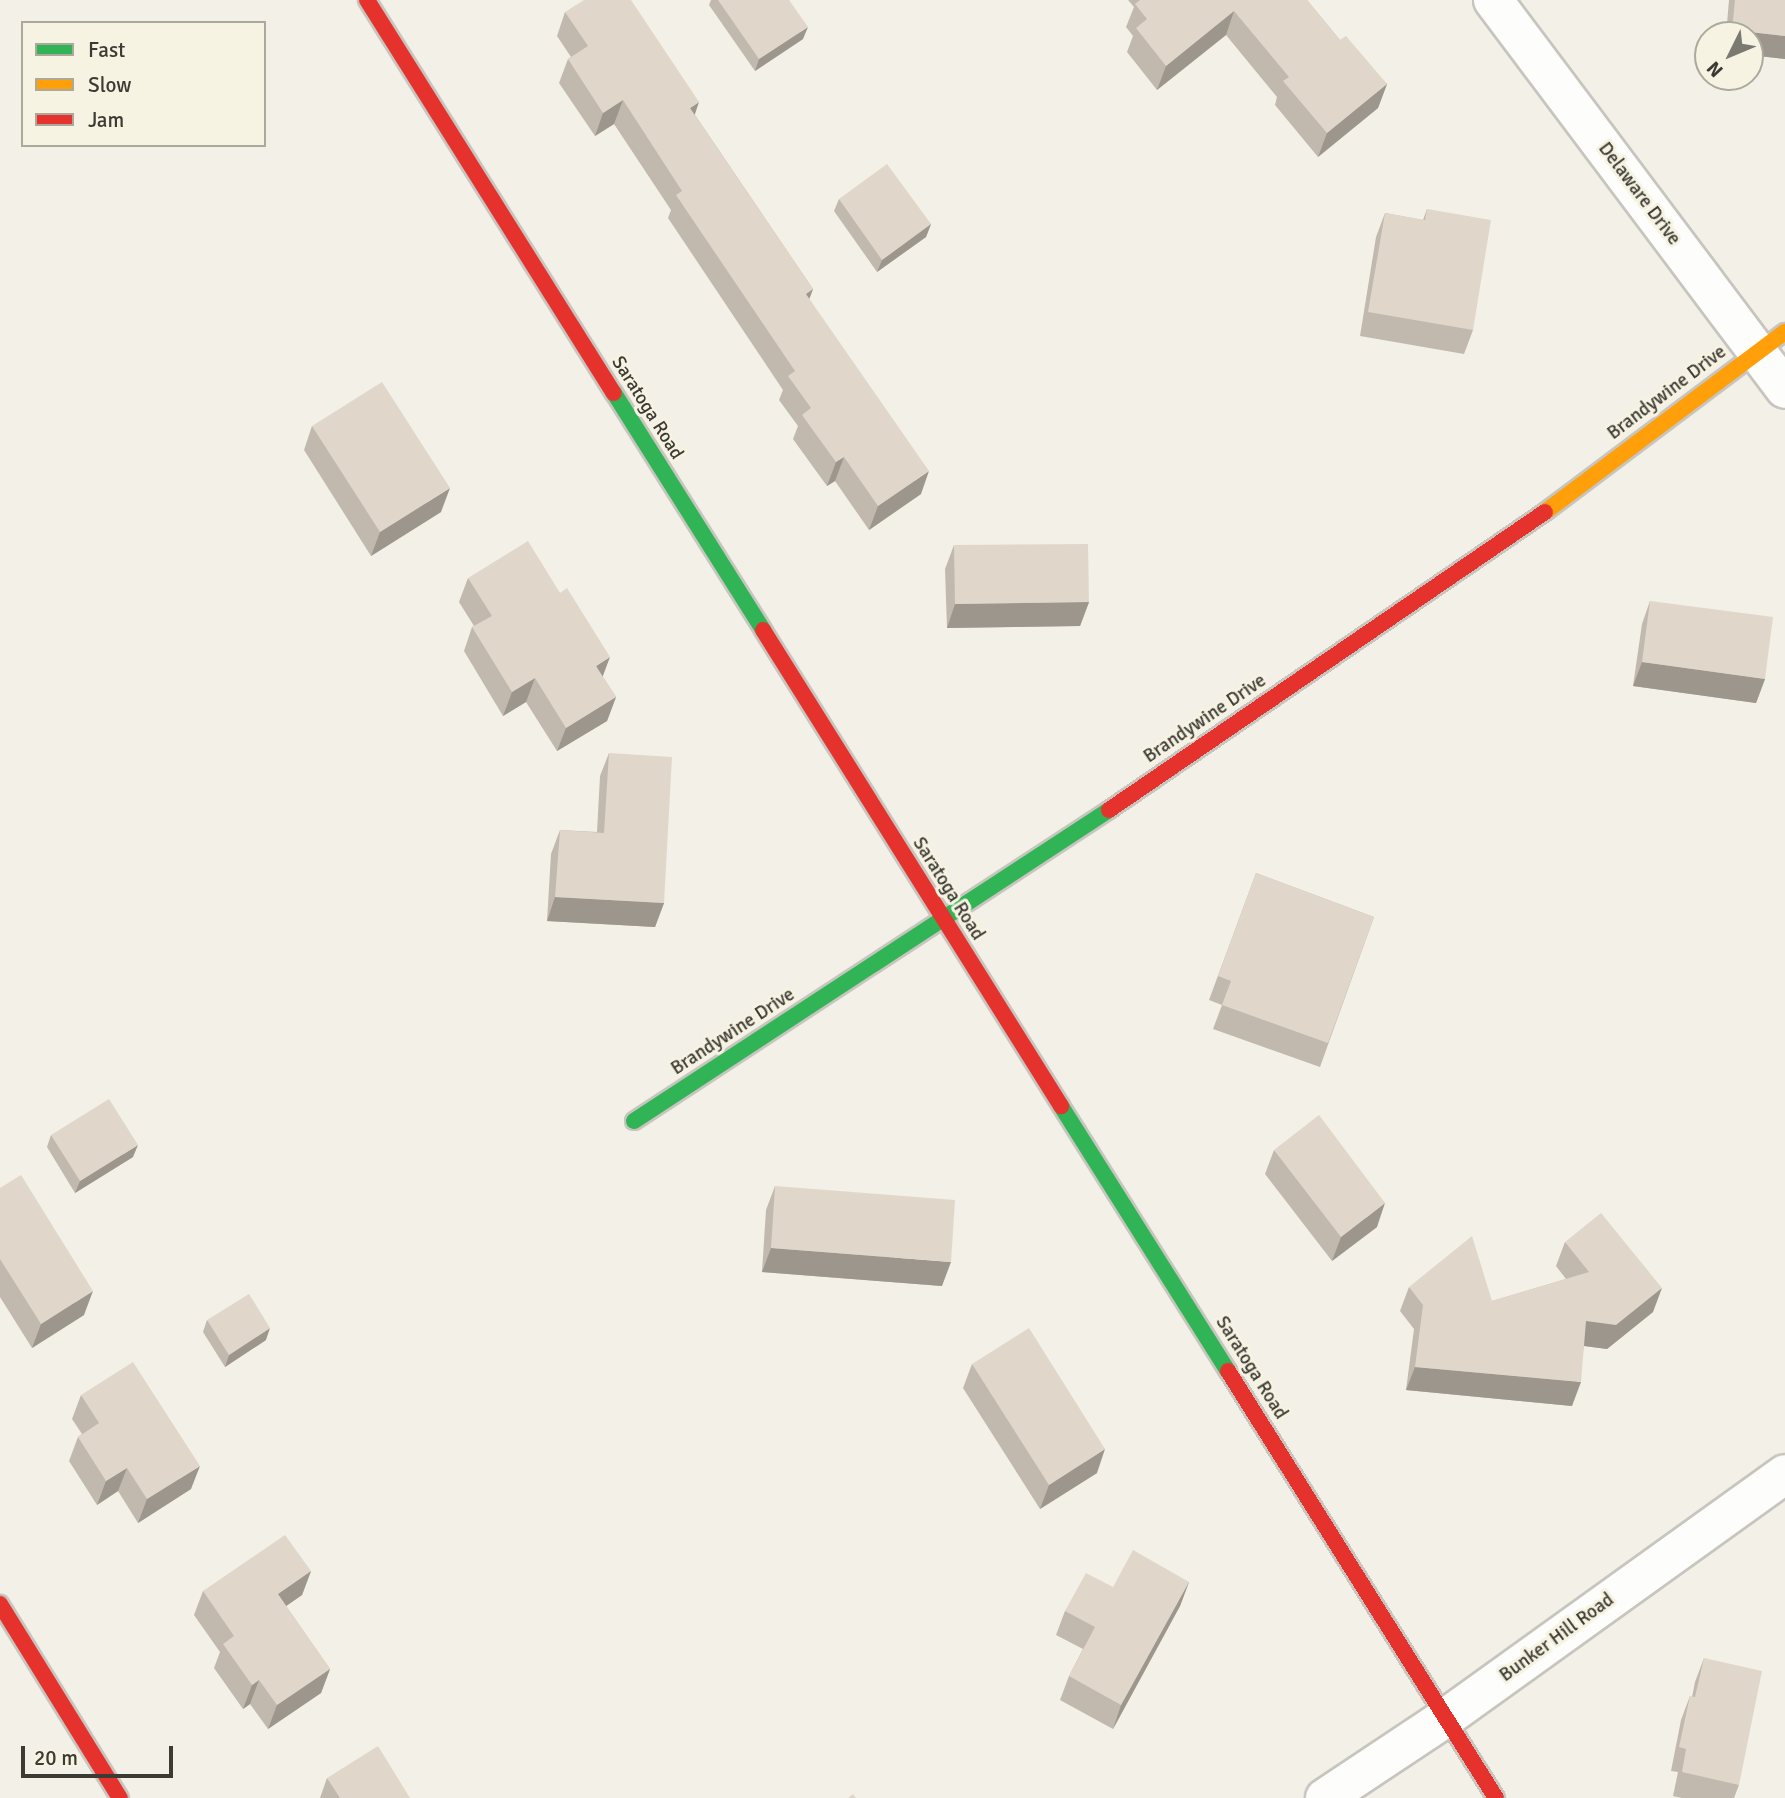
<!DOCTYPE html>
<style>
body{margin:0}
#map{position:relative;width:1785px;height:1798px;overflow:hidden;background:#f2f0e7;font-family:Signika,sans-serif}
div>[style]{position:absolute}
.roads{filter:drop-shadow(2px 0 #c7c5be) drop-shadow(-2px 0 #c7c5be) drop-shadow(0 2px #c7c5be) drop-shadow(0 -2px #c7c5be)}
.street>*{height:38px;margin:-19px;padding:0 19px;transform-origin:19px;border-radius:19px;background:#fdfdfb}
.fast>*{height:16px;margin:-8px;padding:0 8px;transform-origin:8px;border-radius:8px;background:#30b455}
.slow>*{height:16px;margin:-8px;padding:0 8px;transform-origin:8px;border-radius:8px;background:#ff9f0a}
.jam>*{height:16px;margin:-8px;padding:0 8px;transform-origin:8px;border-radius:8px;background:#e5322d}
.wall>*{inset:0;background:#c1b9ae}
.shaded-wall>*{inset:0;background:#9d968d}
.building>*{inset:0;background:#e0d7ca}
span{translate:-50% -50%;white-space:nowrap;text-align:center;line-height:1.15;-webkit-text-stroke:6px #f6f3e2;paint-order:stroke}
.street-label{font-size:19px;color:#3b3a33}
.legend{position:absolute;left:21px;top:21px;width:245px;height:126px;box-sizing:border-box;background:#f6f3e2;border:2px solid #aba99c;margin:0;padding:9px 12px;list-style:none;font-size:21px;color:#3b3a33}
.legend li{display:flex;align-items:center;gap:14px;height:35px}
.legend b{width:35px;border:2px solid #aba99c}
.north{position:absolute;left:1694px;top:21px;width:70px;height:70px;box-sizing:border-box;background:#f6f3e2;border:2px solid #aba99c;border-radius:50%;rotate:227deg;font-size:19px;font-weight:700;line-height:28px;text-align:center;color:#3b3a33}
.north::after{content:'';display:block;margin:auto;width:24px;height:32px;background:#7b7a72;clip-path:polygon(50% 0,100% 100%,50% 72%,0 100%)}
.scale{position:absolute;left:21px;top:1746px;width:152px;height:32px;box-sizing:border-box;border:4px solid #3b3a33;border-top:0;padding-left:9px;font-size:21px;line-height:24px;white-space:nowrap;color:#3b3a33;-webkit-text-stroke:5px #f6f3e2;paint-order:stroke}
</style>
<div id="map">
<div class="roads">
<div class="street">
<div style="left:1493px;top:0;width:486px;rotate:53.1deg"></div>
<div style="left:1325px;top:1798px;width:146px;rotate:-33.6deg"></div>
<div style="left:1447px;top:1717px;width:416px;rotate:-35.7deg"></div>
</div>
<div class="fast">
<div style="left:614px;top:393px;width:280px;rotate:57.8deg"></div>
<div style="left:1061px;top:1106px;width:313px;rotate:57.8deg"></div>
<div style="left:634px;top:1121px;width:568px;rotate:-33.21deg"></div>
</div>
<div class="slow">
<div style="left:1545px;top:512px;width:300px;rotate:-36.9deg"></div>
</div>
<div class="jam">
<div style="left:367px;top:0;width:464px;rotate:57.9deg"></div>
<div style="left:763px;top:630px;width:562px;rotate:57.95deg"></div>
<div style="left:1109px;top:810px;width:528px;rotate:-34.35deg"></div>
<div style="left:1228px;top:1371px;width:504px;rotate:57.89deg"></div>
<div style="left:0;top:1604px;width:228px;rotate:58.3deg"></div>
</div>
</div>
<div class="wall">
<div style="clip-path:polygon(711px 0,789px 0,803px 39px,755px 71px,709px 5px)"></div>
<div style="clip-path:polygon(1128px 0,1307px 0,1340px 40px,1387px 84px,1378px 108px,1318px 157px,1275px 105px,1277px 97px,1226px 35px,1157px 90px,1127px 52px,1133px 36px,1126px 27px,1134px 7px)"></div>
<div style="clip-path:polygon(1729px 0,1785px 0,1785px 59px,1750px 55px,1750px 35px,1726px 35px)"></div>
<div style="clip-path:polygon(565px 12px,695px 115px,813px 289px,809px 299px,921px 494px,869px 530px,835px 481px,827px 486px,793px 439px,798px 426px,779px 400px,783px 390px,668px 218px,671px 210px,614px 124px,595px 136px,559px 83px,568px 59px,571px 57px,557px 36px)"></div>
<div style="clip-path:polygon(839px 199px,931px 224px,926px 237px,877px 272px,834px 211px)"></div>
<div style="clip-path:polygon(1427px 209px,1473px 330px,1464px 354px,1360px 336px,1376px 237px,1385px 213px,1423px 220px)"></div>
<div style="clip-path:polygon(312px 426px,441px 512px,371px 556px,304px 450px)"></div>
<div style="clip-path:polygon(954px 545px,1089px 602px,1080px 626px,947px 628px,945px 569px)"></div>
<div style="clip-path:polygon(468px 578px,603px 677px,616px 697px,607px 721px,557px 751px,526px 702px,503px 716px,464px 651px,472px 627px,474px 626px,459px 602px)"></div>
<div style="clip-path:polygon(1650px 601px,1765px 679px,1756px 703px,1633px 686px,1642px 624px)"></div>
<div style="clip-path:polygon(609px 753px,664px 903px,655px 927px,547px 921px,551px 854px,560px 830px,597px 832px,600px 776px)"></div>
<div style="clip-path:polygon(1256px 873px,1374px 917px,1320px 1067px,1213px 1029px,1222px 1005px,1209px 1000px)"></div>
<div style="clip-path:polygon(51px 1135px,133px 1157px,75px 1193px,47px 1147px)"></div>
<div style="clip-path:polygon(1274px 1150px,1377px 1227px,1332px 1261px,1265px 1174px)"></div>
<div style="clip-path:polygon(775px 1186px,942px 1286px,762px 1272px,766px 1210px)"></div>
<div style="clip-path:polygon(0 1188px,84px 1315px,32px 1348px,0 1297px)"></div>
<div style="clip-path:polygon(1565px 1242px,1653px 1312px,1607px 1349px,1584px 1346px,1572px 1406px,1406px 1390px,1414px 1329px,1400px 1311px,1409px 1287px,1492px 1301px,1566px 1279px,1556px 1266px)"></div>
<div style="clip-path:polygon(207px 1320px,266px 1340px,225px 1367px,203px 1332px)"></div>
<div style="clip-path:polygon(972px 1364px,1097px 1473px,1040px 1509px,963px 1388px)"></div>
<div style="clip-path:polygon(81px 1395px,191px 1489px,138px 1523px,118px 1491px,97px 1505px,69px 1461px,78px 1437px,82px 1434px,72px 1419px)"></div>
<div style="clip-path:polygon(311px 1571px,302px 1595px,286px 1606px,330px 1669px,321px 1693px,268px 1729px,250px 1704px,243px 1709px,214px 1668px,220px 1652px,194px 1615px,203px 1591px)"></div>
<div style="clip-path:polygon(1189px 1582px,1180px 1606px,1113px 1729px,1060px 1700px,1069px 1676px,1083px 1649px,1056px 1635px,1065px 1611px,1113px 1587px)"></div>
<div style="clip-path:polygon(1704px 1658px,1739px 1785px,1734px 1798px,1682px 1798px,1673px 1796px,1678px 1772px,1671px 1771px,1681px 1720px,1690px 1696px,1692px 1697px,1695px 1682px)"></div>
<div style="clip-path:polygon(327px 1778px,410px 1798px,320px 1798px)"></div>
</div>
<div class="shaded-wall">
<div style="clip-path:polygon(1234px 11px,1226px 35px,1157px 90px,1166px 66px)"></div>
<div style="clip-path:polygon(808px 27px,803px 39px,755px 71px,759px 59px)"></div>
<div style="clip-path:polygon(1732px 30px,1785px 36px,1785px 59px,1750px 55px,1750px 35px,1731px 35px)"></div>
<div style="clip-path:polygon(1387px 84px,1378px 108px,1318px 157px,1327px 133px)"></div>
<div style="clip-path:polygon(623px 100px,614px 124px,595px 136px,603px 113px)"></div>
<div style="clip-path:polygon(699px 102px,691px 126px,690px 108px)"></div>
<div style="clip-path:polygon(931px 224px,926px 237px,877px 272px,882px 260px)"></div>
<div style="clip-path:polygon(813px 289px,804px 313px,806px 294px)"></div>
<div style="clip-path:polygon(844px 457px,835px 481px,827px 486px,836px 462px)"></div>
<div style="clip-path:polygon(929px 471px,921px 494px,869px 530px,878px 506px)"></div>
<div style="clip-path:polygon(450px 488px,441px 512px,371px 556px,380px 532px)"></div>
<div style="clip-path:polygon(1089px 602px,1080px 626px,947px 628px,955px 604px)"></div>
<div style="clip-path:polygon(610px 657px,601px 681px,596px 666px)"></div>
<div style="clip-path:polygon(1642px 662px,1765px 679px,1756px 703px,1633px 686px)"></div>
<div style="clip-path:polygon(535px 678px,526px 702px,503px 716px,512px 692px)"></div>
<div style="clip-path:polygon(616px 697px,607px 721px,557px 751px,566px 728px)"></div>
<div style="clip-path:polygon(555px 897px,664px 903px,655px 927px,547px 921px)"></div>
<div style="clip-path:polygon(138px 1145px,133px 1157px,75px 1193px,80px 1181px)"></div>
<div style="clip-path:polygon(1385px 1203px,1377px 1227px,1332px 1261px,1341px 1237px)"></div>
<div style="clip-path:polygon(771px 1248px,951px 1262px,942px 1286px,762px 1272px)"></div>
<div style="clip-path:polygon(1662px 1288px,1653px 1312px,1607px 1349px,1577px 1345px,1586px 1321px)"></div>
<div style="clip-path:polygon(93px 1291px,84px 1315px,32px 1348px,41px 1324px)"></div>
<div style="clip-path:polygon(270px 1328px,266px 1340px,225px 1367px,229px 1355px)"></div>
<div style="clip-path:polygon(1415px 1367px,1581px 1382px,1572px 1406px,1406px 1390px)"></div>
<div style="clip-path:polygon(1105px 1449px,1097px 1473px,1040px 1509px,1049px 1485px)"></div>
<div style="clip-path:polygon(200px 1466px,191px 1489px,138px 1523px,147px 1499px)"></div>
<div style="clip-path:polygon(127px 1468px,118px 1491px,97px 1505px,106px 1481px)"></div>
<div style="clip-path:polygon(311px 1571px,302px 1595px,269px 1618px,278px 1594px)"></div>
<div style="clip-path:polygon(1189px 1582px,1180px 1606px,1113px 1729px,1121px 1705px)"></div>
<div style="clip-path:polygon(330px 1669px,321px 1693px,268px 1729px,277px 1705px)"></div>
<div style="clip-path:polygon(259px 1680px,250px 1704px,243px 1709px,252px 1685px)"></div>
</div>
<div class="building">
<div style="clip-path:polygon(584px 0,631px 0,699px 102px,690px 108px,813px 289px,806px 294px,929px 471px,878px 506px,844px 457px,836px 462px,802px 415px,811px 408px,788px 376px,795px 371px,676px 195px,682px 191px,623px 100px,603px 113px,568px 59px,588px 46px,565px 12px)"></div>
<div style="clip-path:polygon(718px 0,789px 0,808px 27px,759px 59px)"></div>
<div style="clip-path:polygon(1140px 0,1307px 0,1340px 40px,1346px 36px,1387px 84px,1327px 133px,1283px 81px,1289px 77px,1234px 11px,1166px 66px,1136px 28px,1147px 19px,1135px 4px)"></div>
<div style="clip-path:polygon(1735px 0,1785px 0,1785px 36px,1732px 30px)"></div>
<div style="clip-path:polygon(887px 164px,931px 224px,882px 260px,839px 199px)"></div>
<div style="clip-path:polygon(1427px 209px,1491px 220px,1473px 330px,1368px 312px,1385px 213px,1425px 220px)"></div>
<div style="clip-path:polygon(382px 382px,450px 488px,380px 532px,312px 426px)"></div>
<div style="clip-path:polygon(528px 541px,560px 593px,567px 588px,610px 657px,596px 666px,616px 697px,566px 728px,535px 678px,512px 692px,472px 627px,492px 616px,468px 578px)"></div>
<div style="clip-path:polygon(1088px 544px,1089px 602px,955px 604px,954px 545px)"></div>
<div style="clip-path:polygon(1650px 601px,1773px 617px,1765px 679px,1642px 662px)"></div>
<div style="clip-path:polygon(609px 753px,672px 757px,664px 903px,555px 897px,560px 830px,604px 833px)"></div>
<div style="clip-path:polygon(1256px 873px,1374px 917px,1328px 1043px,1222px 1005px,1231px 981px,1218px 976px)"></div>
<div style="clip-path:polygon(109px 1099px,138px 1145px,80px 1181px,51px 1135px)"></div>
<div style="clip-path:polygon(1319px 1115px,1385px 1203px,1341px 1237px,1274px 1150px)"></div>
<div style="clip-path:polygon(21px 1175px,93px 1291px,41px 1324px,0 1259px,0 1188px)"></div>
<div style="clip-path:polygon(775px 1186px,955px 1200px,951px 1262px,771px 1248px)"></div>
<div style="clip-path:polygon(1601px 1213px,1662px 1288px,1616px 1325px,1586px 1321px,1581px 1382px,1415px 1367px,1423px 1305px,1409px 1287px,1472px 1236px,1492px 1301px,1589px 1272px,1565px 1242px)"></div>
<div style="clip-path:polygon(249px 1294px,270px 1328px,229px 1355px,207px 1320px)"></div>
<div style="clip-path:polygon(1029px 1328px,1105px 1449px,1049px 1485px,972px 1364px)"></div>
<div style="clip-path:polygon(133px 1362px,200px 1466px,147px 1499px,127px 1468px,106px 1481px,78px 1437px,99px 1423px,81px 1395px)"></div>
<div style="clip-path:polygon(285px 1535px,311px 1571px,278px 1594px,330px 1669px,277px 1705px,259px 1680px,252px 1685px,223px 1644px,234px 1636px,203px 1591px)"></div>
<div style="clip-path:polygon(1133px 1550px,1189px 1582px,1121px 1705px,1069px 1676px,1095px 1627px,1065px 1611px,1086px 1573px,1113px 1587px)"></div>
<div style="clip-path:polygon(1704px 1658px,1762px 1671px,1739px 1785px,1682px 1772px,1686px 1749px,1679px 1747px,1690px 1696px,1695px 1697px)"></div>
<div style="clip-path:polygon(378px 1746px,410px 1798px,340px 1798px,327px 1778px)"></div>
<div style="clip-path:polygon(853px 1794px,856px 1798px,848px 1798px)"></div>
</div>
<div class="street-label">
<span style="left:1639px;top:194px;rotate:53deg">Delaware Drive</span>
<span style="left:1667px;top:393px;rotate:-37deg">Brandywine Drive</span>
<span style="left:647px;top:408px;rotate:58deg">Saratoga Road</span>
<span style="left:1205px;top:719px;rotate:-34deg">Brandywine Drive</span>
<span style="left:948px;top:889px;rotate:58deg">Saratoga Road</span>
<span style="left:733px;top:1032px;rotate:-33deg">Brandywine Drive</span>
<span style="left:1251px;top:1368px;rotate:58deg">Saratoga Road</span>
<span style="left:1557px;top:1638px;rotate:-36deg">Bunker Hill Road</span>
</div>
<ul class="legend">
<li><b style="height:9px;background:#30b455"></b>Fast</li>
<li><b style="height:9px;background:#ff9f0a"></b>Slow</li>
<li><b style="height:9px;background:#e5322d"></b>Jam</li>
</ul>
<div class="north">N</div>
<div class="scale">20 m</div>
</div>
